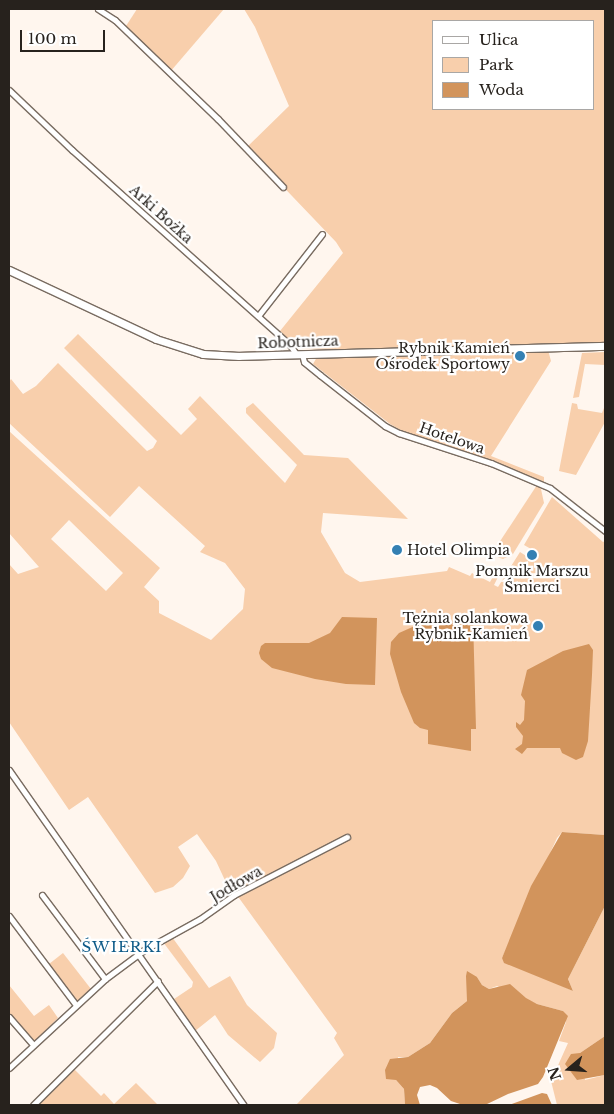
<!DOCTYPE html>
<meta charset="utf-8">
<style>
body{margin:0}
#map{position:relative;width:614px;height:1114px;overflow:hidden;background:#fff6ee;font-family:"Libre Baskerville",serif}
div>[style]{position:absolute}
.green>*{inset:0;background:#f8cfac}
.water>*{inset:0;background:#d2945c}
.roads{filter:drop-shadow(1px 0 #796c61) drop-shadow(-1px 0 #796c61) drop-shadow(0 1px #796c61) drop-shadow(0 -1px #796c61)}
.street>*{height:5px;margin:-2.5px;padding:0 2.5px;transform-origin:2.5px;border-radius:2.5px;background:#fff}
.secondary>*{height:7px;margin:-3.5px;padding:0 3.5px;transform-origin:3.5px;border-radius:3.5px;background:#fff}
.dots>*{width:14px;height:14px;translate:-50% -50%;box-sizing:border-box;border:2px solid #fff;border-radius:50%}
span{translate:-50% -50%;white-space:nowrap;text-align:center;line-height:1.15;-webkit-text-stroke:4.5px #fff;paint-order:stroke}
.street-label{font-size:14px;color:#27221d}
.poi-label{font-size:14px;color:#27221d}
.right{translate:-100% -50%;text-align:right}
.left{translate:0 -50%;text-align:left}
.neighbourhood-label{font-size:15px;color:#0f5b88;letter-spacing:1px}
.frame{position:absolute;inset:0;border:10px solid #27221d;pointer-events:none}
.legend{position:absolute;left:432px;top:20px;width:162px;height:90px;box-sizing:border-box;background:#fff;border:1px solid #a9a7a5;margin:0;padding:6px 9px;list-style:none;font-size:15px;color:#27221d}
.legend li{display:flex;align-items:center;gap:10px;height:25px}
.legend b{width:25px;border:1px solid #a9a7a5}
.north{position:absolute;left:544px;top:1044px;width:50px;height:50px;-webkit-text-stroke:4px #fff;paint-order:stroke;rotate:252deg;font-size:14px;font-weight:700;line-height:20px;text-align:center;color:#27221d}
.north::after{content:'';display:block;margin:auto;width:18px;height:22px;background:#27221d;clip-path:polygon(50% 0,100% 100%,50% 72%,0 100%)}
.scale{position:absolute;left:20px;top:30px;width:85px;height:22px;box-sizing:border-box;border:2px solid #27221d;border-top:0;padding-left:6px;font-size:15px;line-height:18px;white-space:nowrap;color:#27221d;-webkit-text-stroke:4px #fff;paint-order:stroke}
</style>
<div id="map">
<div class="green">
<div style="clip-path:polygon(137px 9px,224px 9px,170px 72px,126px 26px)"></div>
<div style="clip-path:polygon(evenodd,244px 9px,605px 9px,605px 343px,548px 350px,551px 361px,491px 456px,544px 477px,544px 482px,496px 462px,404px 432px,390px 424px,313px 364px,321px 350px,303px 349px,291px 343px,280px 331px,343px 253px,336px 242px,246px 148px,289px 106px,255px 27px,244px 9px,433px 21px,593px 21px,593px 109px,433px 109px,433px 21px)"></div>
<div style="clip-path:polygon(evenodd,78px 334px,181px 435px,197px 419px,188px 409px,200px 396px,285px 483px,297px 465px,246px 413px,246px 408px,253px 403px,304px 455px,348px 458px,408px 519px,323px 513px,321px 532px,345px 573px,360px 582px,447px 571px,449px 567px,470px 576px,472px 573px,490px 582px,495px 573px,498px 572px,499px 575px,494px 585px,498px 587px,520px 552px,534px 561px,538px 553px,524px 545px,552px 497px,603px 542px,605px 541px,605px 835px,562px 832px,557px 838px,502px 958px,573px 991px,568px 979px,605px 906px,605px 1036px,580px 1053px,585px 1080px,605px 1075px,605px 1105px,557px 1105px,551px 1081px,568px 1043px,559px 1041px,566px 1022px,563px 1011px,537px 1004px,497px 986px,489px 989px,482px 985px,477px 977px,467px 1001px,452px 1013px,430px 1043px,408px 1057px,398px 1057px,396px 1080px,404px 1089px,405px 1105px,296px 1105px,344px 1055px,334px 1038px,337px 1033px,239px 898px,229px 889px,216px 861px,197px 834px,178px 847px,190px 866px,183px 878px,173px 887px,155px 893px,88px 797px,69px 810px,9px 722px,9px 564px,18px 574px,39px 567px,9px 533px,9px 431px,160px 568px,144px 587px,159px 601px,159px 613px,211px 640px,243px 609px,245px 589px,225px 563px,200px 552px,205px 546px,139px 486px,110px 517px,9px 423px,9px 382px,11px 379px,23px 394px,36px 386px,58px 363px,147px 451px,153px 448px,157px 441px,64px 348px,78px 334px,69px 520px,123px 573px,106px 591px,51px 539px,69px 520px)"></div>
<div style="clip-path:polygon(605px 352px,605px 365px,585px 364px,579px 397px,573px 398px,582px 353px)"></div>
<div style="clip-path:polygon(572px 403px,577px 404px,578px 409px,602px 413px,604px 408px,605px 410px,605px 422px,576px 475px,559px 471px)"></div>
<div style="clip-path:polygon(537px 485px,541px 489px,544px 503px,513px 554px,503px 559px,491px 555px)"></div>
<div style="clip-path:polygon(172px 937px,209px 988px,230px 976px,247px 1005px,277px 1033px,274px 1048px,260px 1062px,228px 1035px,215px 1015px,195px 1031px,174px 999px,192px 987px,193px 982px,163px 942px)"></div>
<div style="clip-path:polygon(63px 953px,91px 989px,77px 1002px,49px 964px)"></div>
<div style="clip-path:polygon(9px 985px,34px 1016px,49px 1005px,58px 1018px,34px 1042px,9px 1013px)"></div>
<div style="clip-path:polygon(73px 1068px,101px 1096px,104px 1093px,114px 1104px,136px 1083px,158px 1105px,39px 1105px)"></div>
</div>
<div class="water">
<div style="clip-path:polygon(342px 617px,377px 618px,375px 685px,346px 684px,315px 679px,272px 668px,261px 659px,259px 653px,261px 646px,265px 643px,309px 643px,330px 633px)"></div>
<div style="clip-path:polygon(473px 618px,476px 729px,471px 729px,471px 751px,428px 744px,428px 730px,420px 728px,414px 723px,401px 692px,390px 654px,391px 642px,399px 633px,417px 625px)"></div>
<div style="clip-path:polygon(589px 644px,593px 650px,592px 675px,588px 741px,583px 757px,576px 760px,562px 753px,560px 748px,527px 748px,522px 754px,515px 749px,522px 744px,523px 736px,516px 727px,516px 722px,520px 725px,524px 720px,525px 701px,521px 695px,527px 670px,563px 651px)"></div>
<div style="clip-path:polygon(562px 832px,605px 835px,605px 906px,568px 979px,573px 991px,504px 963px,502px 958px,531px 886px)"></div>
<div style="clip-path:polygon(467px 971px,477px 977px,482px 985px,489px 989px,510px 984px,526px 998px,537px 1004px,563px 1011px,568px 1016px,543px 1077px,538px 1084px,508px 1094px,485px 1105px,463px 1105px,451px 1101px,437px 1088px,430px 1085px,420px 1087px,417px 1095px,420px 1105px,405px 1105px,404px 1089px,396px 1080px,386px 1079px,385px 1070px,390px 1059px,408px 1057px,430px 1043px,452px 1013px,467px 1001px,466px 976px)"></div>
<div style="clip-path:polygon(605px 1036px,605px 1075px,577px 1080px,565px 1064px,571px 1054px,580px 1053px)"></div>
<div style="clip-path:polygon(542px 1093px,547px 1094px,552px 1105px,509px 1105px)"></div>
</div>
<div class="roads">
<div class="street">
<div style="left:98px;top:9px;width:20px;rotate:33deg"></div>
<div style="left:115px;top:20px;width:143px;rotate:43.9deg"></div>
<div style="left:218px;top:119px;width:94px;rotate:46.3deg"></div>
<div style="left:9px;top:90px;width:87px;rotate:43.6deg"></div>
<div style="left:72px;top:150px;width:292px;rotate:41.8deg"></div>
<div style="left:290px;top:345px;width:11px;rotate:56deg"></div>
<div style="left:258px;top:316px;width:104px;rotate:-52deg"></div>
<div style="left:302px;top:354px;width:8px;rotate:76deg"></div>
<div style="left:304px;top:362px;width:21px;rotate:39deg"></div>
<div style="left:320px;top:375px;width:83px;rotate:38.1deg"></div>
<div style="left:385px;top:426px;width:16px;rotate:27deg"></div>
<div style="left:399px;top:433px;width:97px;rotate:18.1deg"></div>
<div style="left:491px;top:463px;width:64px;rotate:23deg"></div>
<div style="left:550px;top:488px;width:70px;rotate:38deg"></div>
<div style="left:9px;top:770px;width:409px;rotate:55deg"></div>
<div style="left:42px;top:895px;width:105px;rotate:53.1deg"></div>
<div style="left:9px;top:916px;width:111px;rotate:53deg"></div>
<div style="left:9px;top:1017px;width:37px;rotate:49deg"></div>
<div style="left:9px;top:1068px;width:131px;rotate:-42.8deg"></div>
<div style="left:105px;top:979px;width:49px;rotate:-36.6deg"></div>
<div style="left:144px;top:950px;width:64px;rotate:-29deg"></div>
<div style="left:200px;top:919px;width:42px;rotate:-35.2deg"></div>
<div style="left:234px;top:895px;width:127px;rotate:-27.2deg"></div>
<div style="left:33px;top:1105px;width:176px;rotate:-44.8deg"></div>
</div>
<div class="secondary">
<div style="left:9px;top:270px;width:162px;rotate:25.1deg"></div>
<div style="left:156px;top:339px;width:49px;rotate:17.7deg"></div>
<div style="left:203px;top:354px;width:36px;rotate:3deg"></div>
<div style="left:239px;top:356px;width:366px;rotate:-1.6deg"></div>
</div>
</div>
<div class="dots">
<div style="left:520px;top:356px;background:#3480b3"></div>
<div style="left:397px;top:550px;background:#3480b3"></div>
<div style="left:532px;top:555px;background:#3480b3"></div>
<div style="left:538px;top:626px;background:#3480b3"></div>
</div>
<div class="street-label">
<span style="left:161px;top:214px;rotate:42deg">Arki Bożka</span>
<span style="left:298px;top:342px;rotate:-2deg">Robotnicza</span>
<span style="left:452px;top:438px;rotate:19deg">Hotelowa</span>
<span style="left:236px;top:884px;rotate:-30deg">Jodłowa</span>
</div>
<div class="poi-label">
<span class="right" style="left:510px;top:356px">Rybnik Kamień<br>Ośrodek Sportowy</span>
<span class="left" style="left:407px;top:550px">Hotel Olimpia</span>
<span style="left:532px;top:579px">Pomnik Marszu<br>Śmierci</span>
<span class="right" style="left:528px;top:626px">Tężnia solankowa<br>Rybnik-Kamień</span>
</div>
<div class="neighbourhood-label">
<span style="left:122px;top:947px">ŚWIERKI</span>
</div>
<div class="frame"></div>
<ul class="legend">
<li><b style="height:6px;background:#fff"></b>Ulica</li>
<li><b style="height:14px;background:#f8cfac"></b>Park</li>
<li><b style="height:14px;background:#d2945c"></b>Woda</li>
</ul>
<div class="north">N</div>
<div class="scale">100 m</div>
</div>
